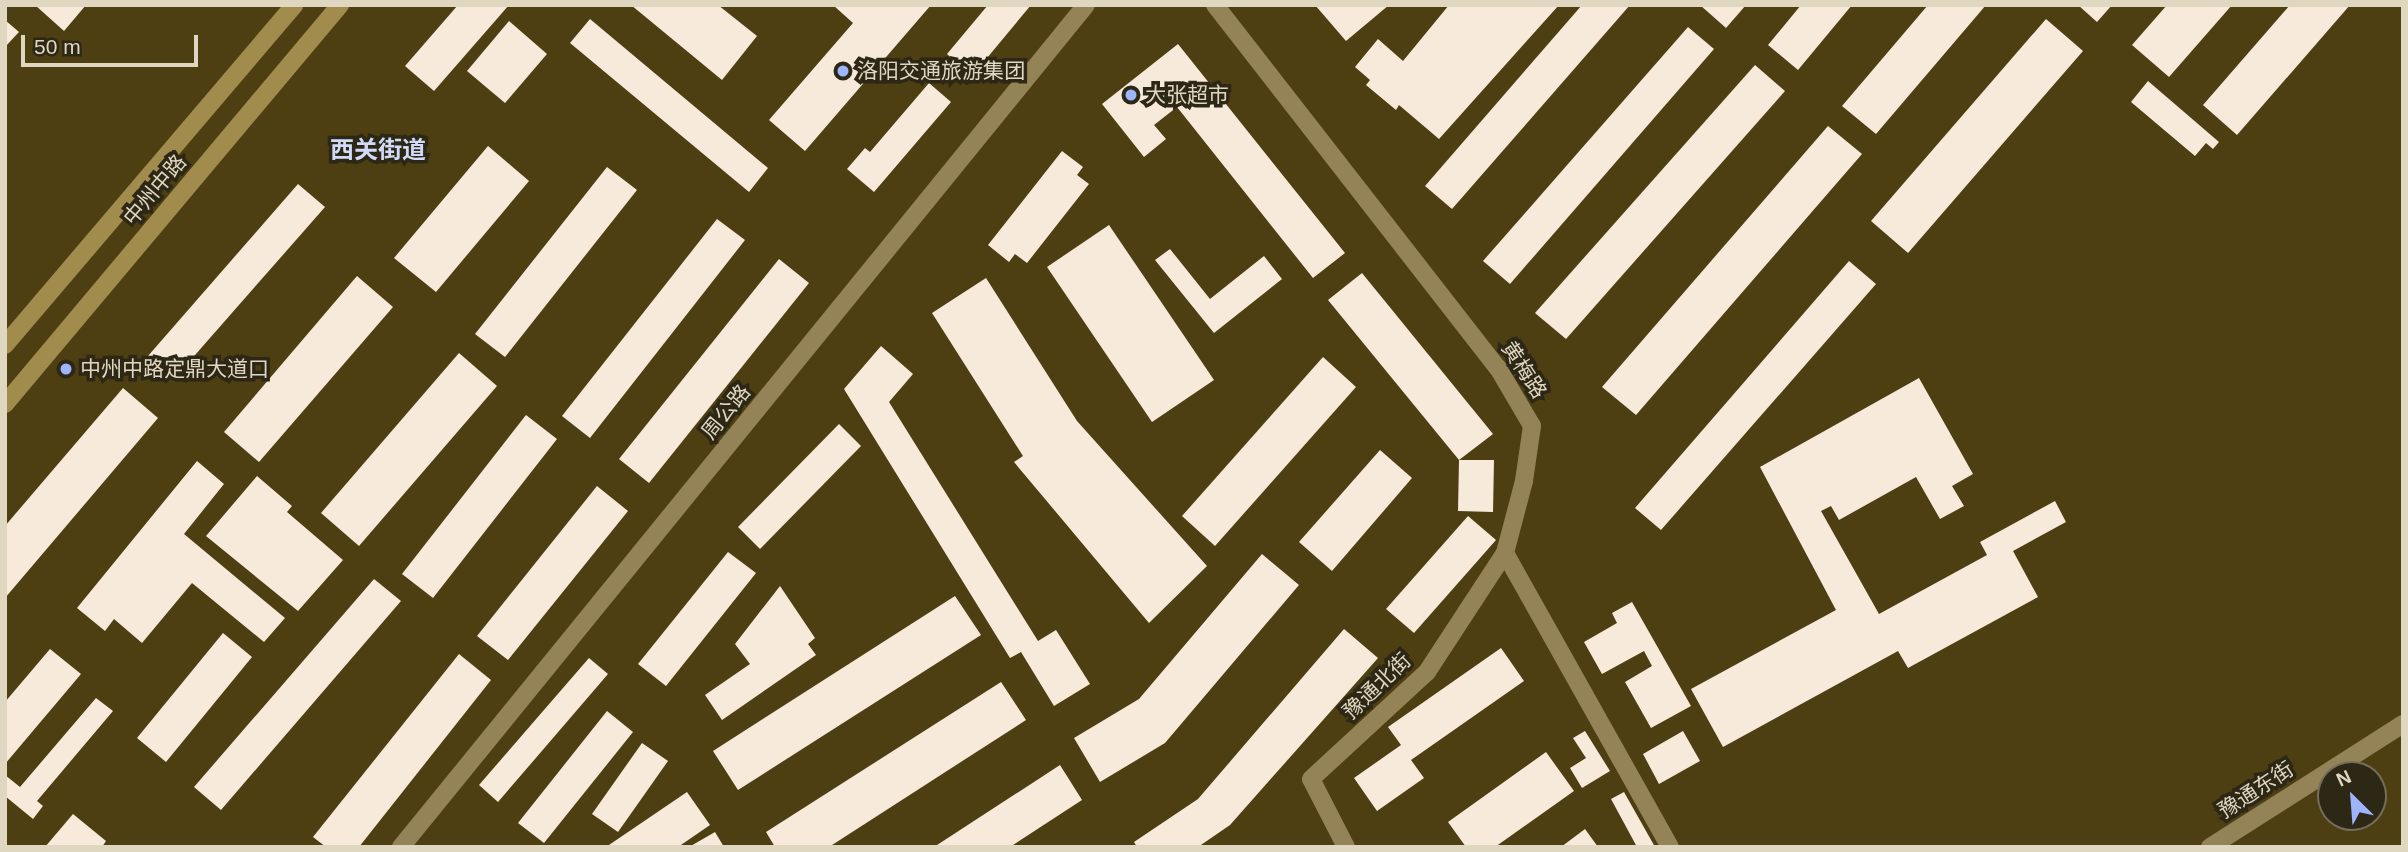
<!DOCTYPE html>
<meta charset="utf-8">
<style>
body{margin:0}
#map{position:relative;width:2408px;height:852px;overflow:hidden;background:#4e3f13;font-family:Arial,"Noto Sans SC",sans-serif}
div>[style]{position:absolute}
.building>*{inset:0;background:#f7eadb}
.street>*{height:18px;margin:-9px;padding:0 9px;transform-origin:9px;border-radius:9px;background:#938357}
.primary>*{height:18px;margin:-9px;padding:0 9px;transform-origin:9px;border-radius:9px;background:#a28c4d}
.dots>*{width:19px;height:19px;translate:-50% -50%;box-sizing:border-box;border:4px solid #2d2715;border-radius:50%}
span{translate:-50% -50%;white-space:nowrap;text-align:center;line-height:1.15;-webkit-text-stroke:7px #2d2715;paint-order:stroke}
.poi-label{font-size:21px;color:#dfd7c0}
.left{translate:0 -50%;text-align:left}
.street-label{font-size:21px;color:#dfd7c0}
.quarter-label{font-size:24px;color:#d1dbf7;font-weight:700}
.frame{position:absolute;inset:0;border:7px solid #dfd7c0;pointer-events:none}
.north{position:absolute;left:2317px;top:761px;width:70px;height:70px;box-sizing:border-box;background:#2d2715;border:2px solid #746d59;border-radius:50%;rotate:335deg;font-size:19px;font-weight:700;line-height:28px;text-align:center;color:#dfd7c0}
.north::after{content:'';display:block;margin:auto;width:24px;height:32px;background:#9eb4fd;clip-path:polygon(50% 0,100% 100%,50% 72%,0 100%)}
.scale{position:absolute;left:21px;top:35px;width:177px;height:32px;box-sizing:border-box;border:4px solid #dfd7c0;border-top:0;padding-left:9px;font-size:21px;line-height:24px;white-space:nowrap;color:#dfd7c0;-webkit-text-stroke:5px #2d2715;paint-order:stroke}
</style>
<div id="map">
<div class="building">
<div style="clip-path:polygon(35px 5px,86px 5px,64px 31px)"></div>
<div style="clip-path:polygon(458px 5px,509px 5px,434px 91px,405px 66px)"></div>
<div style="clip-path:polygon(631px 5px,718px 5px,757px 36px,722px 80px)"></div>
<div style="clip-path:polygon(833px 5px,931px 5px,805px 151px,769px 120px,853px 23px)"></div>
<div style="clip-path:polygon(988px 5px,1031px 5px,972px 76px,947px 54px)"></div>
<div style="clip-path:polygon(1315px 5px,1389px 5px,1346px 41px)"></div>
<div style="clip-path:polygon(1449px 5px,1559px 5px,1439px 139px,1399px 105px,1396px 110px,1366px 85px,1370px 80px,1355px 67px,1378px 39px,1403px 61px)"></div>
<div style="clip-path:polygon(1582px 5px,1630px 5px,1452px 209px,1425px 186px)"></div>
<div style="clip-path:polygon(1700px 5px,1746px 5px,1726px 28px)"></div>
<div style="clip-path:polygon(1801px 5px,1852px 5px,1798px 70px,1768px 45px)"></div>
<div style="clip-path:polygon(1928px 5px,1986px 5px,1876px 134px,1842px 106px)"></div>
<div style="clip-path:polygon(2078px 5px,2112px 5px,2097px 22px)"></div>
<div style="clip-path:polygon(2167px 5px,2232px 5px,2169px 77px,2132px 45px)"></div>
<div style="clip-path:polygon(2290px 5px,2350px 5px,2237px 135px,2203px 105px)"></div>
<div style="clip-path:polygon(590px 19px,768px 168px,749px 192px,570px 43px)"></div>
<div style="clip-path:polygon(2046px 19px,2083px 51px,1908px 253px,1871px 221px)"></div>
<div style="clip-path:polygon(5px 20px,19px 32px,5px 47px)"></div>
<div style="clip-path:polygon(509px 21px,547px 54px,505px 103px,467px 71px)"></div>
<div style="clip-path:polygon(1688px 27px,1714px 49px,1510px 284px,1483px 261px)"></div>
<div style="clip-path:polygon(1178px 44px,1345px 253px,1313px 278px,1177px 107px,1154px 125px,1166px 139px,1144px 157px,1102px 104px)"></div>
<div style="clip-path:polygon(1755px 65px,1785px 91px,1566px 339px,1535px 313px)"></div>
<div style="clip-path:polygon(2148px 81px,2219px 142px,2213px 149px,2206px 143px,2195px 156px,2131px 102px)"></div>
<div style="clip-path:polygon(929px 83px,951px 102px,874px 192px,847px 169px,865px 148px,870px 152px)"></div>
<div style="clip-path:polygon(1828px 126px,1862px 154px,1636px 415px,1602px 387px)"></div>
<div style="clip-path:polygon(488px 146px,529px 181px,436px 292px,394px 258px)"></div>
<div style="clip-path:polygon(1062px 151px,1083px 167px,1077px 175px,1089px 184px,1027px 263px,1015px 254px,1009px 262px,988px 245px)"></div>
<div style="clip-path:polygon(607px 167px,637px 190px,505px 357px,475px 334px)"></div>
<div style="clip-path:polygon(298px 184px,325px 207px,174px 379px,148px 356px)"></div>
<div style="clip-path:polygon(717px 219px,745px 240px,590px 438px,562px 416px)"></div>
<div style="clip-path:polygon(1109px 225px,1214px 380px,1152px 422px,1047px 267px)"></div>
<div style="clip-path:polygon(1170px 249px,1210px 299px,1264px 256px,1282px 279px,1214px 333px,1155px 260px)"></div>
<div style="clip-path:polygon(779px 259px,809px 283px,649px 483px,619px 459px)"></div>
<div style="clip-path:polygon(1849px 261px,1876px 284px,1661px 530px,1635px 508px)"></div>
<div style="clip-path:polygon(1362px 273px,1493px 434px,1459px 460px,1328px 300px)"></div>
<div style="clip-path:polygon(357px 276px,393px 307px,259px 462px,224px 432px)"></div>
<div style="clip-path:polygon(986px 278px,1077px 421px,1207px 566px,1149px 623px,1014px 462px,1023px 456px,932px 313px)"></div>
<div style="clip-path:polygon(881px 346px,913px 374px,889px 402px,1038px 641px,1056px 630px,1090px 684px,1054px 706px,1021px 652px,1010px 658px,844px 389px)"></div>
<div style="clip-path:polygon(459px 353px,497px 386px,359px 546px,321px 513px)"></div>
<div style="clip-path:polygon(1323px 357px,1356px 387px,1215px 546px,1182px 516px)"></div>
<div style="clip-path:polygon(1919px 378px,1973px 474px,1952px 486px,1964px 506px,1940px 519px,1916px 477px,1839px 520px,1831px 506px,1821px 511px,1879px 614px,1987px 555px,1980px 542px,2055px 501px,2066px 522px,2013px 551px,2038px 597px,1908px 668px,1898px 651px,1723px 747px,1691px 689px,1836px 610px,1760px 467px)"></div>
<div style="clip-path:polygon(123px 388px,158px 418px,5px 598px,5px 526px)"></div>
<div style="clip-path:polygon(526px 415px,557px 439px,433px 598px,402px 574px)"></div>
<div style="clip-path:polygon(839px 424px,861px 446px,760px 549px,738px 527px)"></div>
<div style="clip-path:polygon(1380px 450px,1412px 478px,1332px 571px,1299px 542px)"></div>
<div style="clip-path:polygon(1459px 460px,1494px 460px,1493px 512px,1458px 511px)"></div>
<div style="clip-path:polygon(197px 461px,224px 484px,184px 534px,285px 618px,264px 642px,192px 583px,142px 643px,114px 619px,105px 631px,77px 608px)"></div>
<div style="clip-path:polygon(257px 476px,292px 506px,287px 512px,343px 560px,298px 611px,206px 536px)"></div>
<div style="clip-path:polygon(597px 486px,628px 511px,508px 660px,477px 636px)"></div>
<div style="clip-path:polygon(1468px 516px,1496px 540px,1414px 633px,1386px 609px)"></div>
<div style="clip-path:polygon(728px 552px,756px 573px,666px 686px,638px 664px)"></div>
<div style="clip-path:polygon(1262px 554px,1299px 585px,1165px 743px,1100px 782px,1074px 738px,1139px 699px)"></div>
<div style="clip-path:polygon(374px 579px,401px 601px,221px 810px,194px 787px)"></div>
<div style="clip-path:polygon(780px 586px,815px 638px,808px 644px,816px 655px,722px 720px,705px 695px,750px 664px,735px 644px)"></div>
<div style="clip-path:polygon(955px 596px,981px 635px,738px 790px,713px 751px)"></div>
<div style="clip-path:polygon(1632px 602px,1691px 706px,1651px 728px,1625px 682px,1652px 666px,1644px 651px,1602px 674px,1584px 642px,1617px 623px,1612px 613px)"></div>
<div style="clip-path:polygon(1344px 629px,1378px 658px,1230px 825px,1198px 847px,1137px 847px,1134px 842px,1198px 799px)"></div>
<div style="clip-path:polygon(223px 633px,252px 657px,166px 762px,137px 738px)"></div>
<div style="clip-path:polygon(1501px 648px,1524px 681px,1411px 760px,1424px 778px,1377px 811px,1354px 778px,1401px 745px,1388px 727px)"></div>
<div style="clip-path:polygon(50px 649px,81px 674px,5px 764px,5px 702px)"></div>
<div style="clip-path:polygon(459px 654px,491px 680px,359px 847px,326px 847px,313px 837px)"></div>
<div style="clip-path:polygon(589px 658px,608px 674px,498px 802px,479px 785px)"></div>
<div style="clip-path:polygon(1001px 682px,1026px 720px,829px 847px,775px 847px,766px 832px)"></div>
<div style="clip-path:polygon(96px 698px,113px 711px,37px 801px,43px 806px,33px 819px,5px 796px,5px 775px,20px 787px)"></div>
<div style="clip-path:polygon(607px 711px,633px 732px,544px 843px,518px 823px)"></div>
<div style="clip-path:polygon(1585px 731px,1610px 771px,1582px 788px,1570px 768px,1586px 758px,1573px 738px)"></div>
<div style="clip-path:polygon(1683px 731px,1700px 761px,1659px 784px,1643px 754px)"></div>
<div style="clip-path:polygon(642px 743px,668px 761px,618px 832px,592px 814px)"></div>
<div style="clip-path:polygon(1546px 752px,1574px 791px,1495px 847px,1466px 847px,1448px 822px)"></div>
<div style="clip-path:polygon(1060px 765px,1082px 800px,1010px 847px,934px 847px)"></div>
<div style="clip-path:polygon(687px 792px,710px 825px,678px 847px,606px 847px)"></div>
<div style="clip-path:polygon(1624px 792px,1655px 847px,1637px 847px,1611px 799px)"></div>
<div style="clip-path:polygon(73px 814px,106px 841px,102px 847px,45px 847px)"></div>
<div style="clip-path:polygon(1585px 829px,1598px 847px,1561px 847px)"></div>
<div style="clip-path:polygon(715px 832px,724px 847px,689px 847px)"></div>
</div>
<div class="street">
<div style="left:1215px;top:5px;width:460px;rotate:52.1deg"></div>
<div style="left:1498px;top:368px;width:67px;rotate:59.6deg"></div>
<div style="left:1532px;top:426px;width:56px;rotate:98.3deg"></div>
<div style="left:1524px;top:481px;width:74px;rotate:104.8deg"></div>
<div style="left:1505px;top:553px;width:337px;rotate:60.7deg"></div>
<div style="left:401px;top:847px;width:1085px;rotate:-50.87deg"></div>
<div style="left:1346px;top:847px;width:76px;rotate:-117.2deg"></div>
<div style="left:1311px;top:779px;width:158px;rotate:-42.7deg"></div>
<div style="left:1427px;top:672px;width:142px;rotate:-56.8deg"></div>
<div style="left:2210px;top:847px;width:229px;rotate:-32.5deg"></div>
</div>
<div class="primary">
<div style="left:5px;top:345px;width:446px;rotate:-49.6deg"></div>
<div style="left:5px;top:404px;width:521px;rotate:-49.98deg"></div>
</div>
<div class="dots">
<div style="left:843px;top:71px;background:#9eb4fd"></div>
<div style="left:1131px;top:95px;background:#9eb4fd"></div>
<div style="left:66px;top:369px;background:#9eb4fd"></div>
</div>
<div class="poi-label">
<span class="left" style="left:857px;top:71px">洛阳交通旅游集团</span>
<span class="left" style="left:1145px;top:95px">大张超市</span>
<span class="left" style="left:80px;top:369px">中州中路定鼎大道口</span>
</div>
<div class="street-label">
<span style="left:155px;top:190px;rotate:-50deg">中州中路</span>
<span style="left:1524px;top:370px;rotate:57deg">黄梅路</span>
<span style="left:726px;top:412px;rotate:-51deg">周公路</span>
<span style="left:1377px;top:686px;rotate:-44deg">豫通北街</span>
<span style="left:2256px;top:790px;rotate:-33deg">豫通东街</span>
</div>
<div class="quarter-label">
<span style="left:378px;top:150px">西关街道</span>
</div>
<div class="frame"></div>
<div class="north">N</div>
<div class="scale">50 m</div>
</div>
